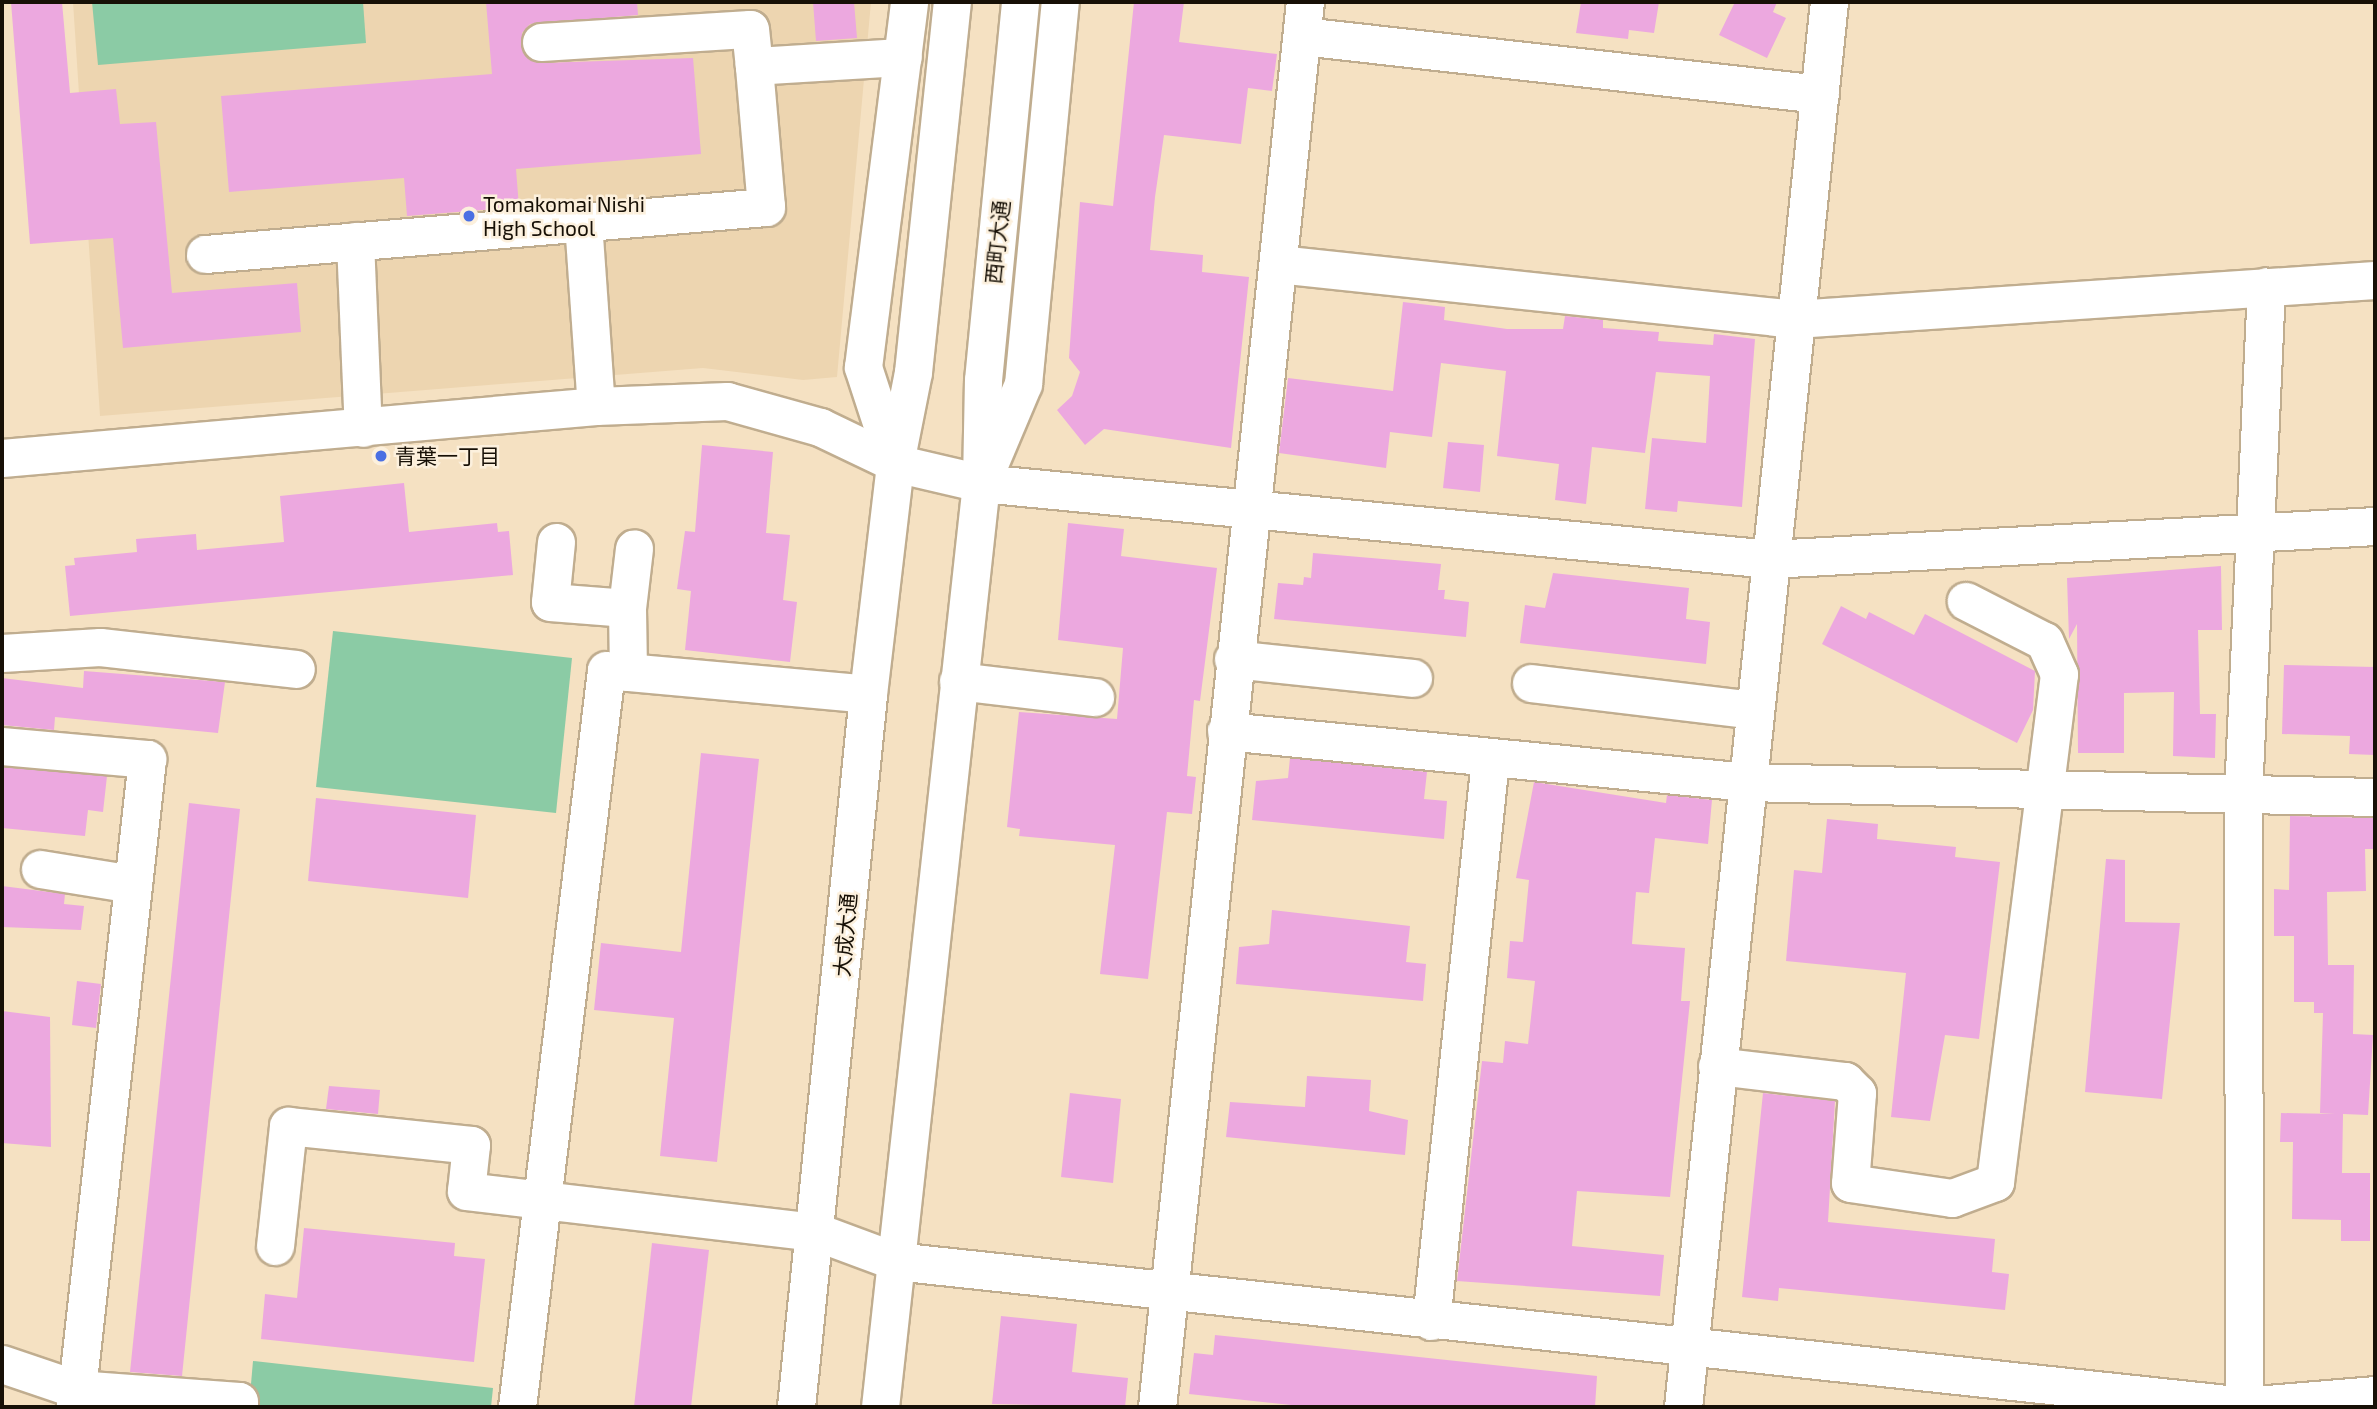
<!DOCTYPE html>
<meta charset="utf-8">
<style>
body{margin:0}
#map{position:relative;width:2377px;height:1409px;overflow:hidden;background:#f5e1c2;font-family:"Exo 2","Noto Sans JP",sans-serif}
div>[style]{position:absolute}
.built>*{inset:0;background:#edd5b0}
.green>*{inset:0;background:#8bcba5}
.building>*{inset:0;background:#eca8df}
.roads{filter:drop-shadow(2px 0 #c0ad8f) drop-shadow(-2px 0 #c0ad8f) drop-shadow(0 2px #c0ad8f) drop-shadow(0 -2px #c0ad8f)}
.minor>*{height:37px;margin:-18.5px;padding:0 18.5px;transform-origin:18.5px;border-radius:18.5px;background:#fff}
.dots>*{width:19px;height:19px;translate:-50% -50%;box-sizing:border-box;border:4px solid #fcf0dd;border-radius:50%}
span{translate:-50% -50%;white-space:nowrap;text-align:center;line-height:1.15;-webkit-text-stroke:5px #fcf0dd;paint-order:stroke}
.poi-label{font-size:21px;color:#171006}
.left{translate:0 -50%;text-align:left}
.street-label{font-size:21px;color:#171006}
.frame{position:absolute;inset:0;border:4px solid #171006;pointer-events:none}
</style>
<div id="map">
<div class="built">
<div style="clip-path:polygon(73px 2px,871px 2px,837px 377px,803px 380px,703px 368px,100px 416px)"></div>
</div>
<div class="green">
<div style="clip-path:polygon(92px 2px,363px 2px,366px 43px,98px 65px)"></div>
<div style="clip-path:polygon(333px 631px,572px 658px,556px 813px,316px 787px)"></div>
<div style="clip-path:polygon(253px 1361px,493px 1388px,491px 1407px,249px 1407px)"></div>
</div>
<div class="building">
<div style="clip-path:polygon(11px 2px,62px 2px,70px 93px,116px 89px,120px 124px,156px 122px,172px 293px,297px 283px,301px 332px,123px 348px,113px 238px,30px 244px)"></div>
<div style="clip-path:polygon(486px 2px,637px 2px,638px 15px,530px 24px,522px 33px,523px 53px,542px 63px,693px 58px,701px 154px,516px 169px,519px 207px,407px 216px,404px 178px,229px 192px,221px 96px,492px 74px)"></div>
<div style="clip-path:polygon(813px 2px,854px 2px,857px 38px,816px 41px)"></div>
<div style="clip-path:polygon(1134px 2px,1184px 2px,1179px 42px,1277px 54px,1272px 91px,1248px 88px,1241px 144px,1164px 135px,1155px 197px,1150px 250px,1203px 255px,1202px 272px,1249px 277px,1231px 448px,1104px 429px,1085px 445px,1057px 410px,1072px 396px,1080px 372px,1069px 358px,1080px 202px,1113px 206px)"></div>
<div style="clip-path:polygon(1581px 2px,1659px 2px,1654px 33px,1629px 30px,1628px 39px,1576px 33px)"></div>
<div style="clip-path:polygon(1735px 2px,1777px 2px,1773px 12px,1786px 18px,1767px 58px,1719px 35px)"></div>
<div style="clip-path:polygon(1403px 302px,1445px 307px,1444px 320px,1507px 329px,1563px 329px,1565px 316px,1603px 320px,1603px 328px,1659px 332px,1658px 341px,1713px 345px,1714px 334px,1755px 339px,1742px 507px,1678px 501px,1677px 512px,1645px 509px,1652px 438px,1706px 443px,1710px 376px,1656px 372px,1645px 453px,1592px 447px,1586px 504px,1555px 500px,1559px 464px,1497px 456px,1506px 371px,1441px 363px,1432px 437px,1390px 432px,1386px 468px,1279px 453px,1288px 378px,1393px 391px)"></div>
<div style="clip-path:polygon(1448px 442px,1484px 445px,1480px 492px,1443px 488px)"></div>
<div style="clip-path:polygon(702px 445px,773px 452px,766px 533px,790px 535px,783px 600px,797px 602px,790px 662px,685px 650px,691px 591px,677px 589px,685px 531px,695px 532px)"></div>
<div style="clip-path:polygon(404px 483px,409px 532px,497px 523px,498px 532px,509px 531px,513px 575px,70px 616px,65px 566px,75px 565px,74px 558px,137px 552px,136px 539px,196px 534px,197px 550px,284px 542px,280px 496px)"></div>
<div style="clip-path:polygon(1068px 523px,1124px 529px,1121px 556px,1217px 568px,1200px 701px,1194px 700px,1187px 776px,1196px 777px,1192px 814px,1167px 812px,1148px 979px,1100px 974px,1115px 845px,1019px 836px,1020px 829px,1007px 827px,1019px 712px,1117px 719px,1123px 648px,1058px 640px)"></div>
<div style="clip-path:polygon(1313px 553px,1441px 564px,1438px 590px,1445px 590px,1444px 599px,1469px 602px,1466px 637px,1274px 619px,1278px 583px,1303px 585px,1304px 577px,1311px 578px)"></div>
<div style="clip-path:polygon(2221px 566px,2222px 630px,2198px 630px,2200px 714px,2216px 714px,2215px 758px,2173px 756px,2174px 692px,2124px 693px,2124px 753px,2078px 753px,2077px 624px,2069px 639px,2067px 578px)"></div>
<div style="clip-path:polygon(1553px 573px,1689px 588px,1686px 619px,1710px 622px,1706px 664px,1520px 643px,1525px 605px,1545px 608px)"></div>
<div style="clip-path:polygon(1841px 606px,1866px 619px,1869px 612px,1914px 635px,1925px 614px,2035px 671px,2033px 710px,2017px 743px,1822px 644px)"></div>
<div style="clip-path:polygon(2284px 665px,2375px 667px,2375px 755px,2349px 754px,2350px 736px,2282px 734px)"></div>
<div style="clip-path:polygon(84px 671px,225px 682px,218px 733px,55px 717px,54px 730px,2px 725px,2px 678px,83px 688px)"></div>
<div style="clip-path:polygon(701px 753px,759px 759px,717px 1162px,660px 1156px,674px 1018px,594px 1010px,601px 943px,681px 952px)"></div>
<div style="clip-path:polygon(1290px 758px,1427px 772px,1424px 799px,1447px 801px,1444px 839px,1252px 820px,1256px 781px,1288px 778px)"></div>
<div style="clip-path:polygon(2px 767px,107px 776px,103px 812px,88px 810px,85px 836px,2px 828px)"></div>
<div style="clip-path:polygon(1534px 782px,1666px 803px,1667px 795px,1712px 800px,1708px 844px,1655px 838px,1649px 893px,1636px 892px,1632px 944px,1685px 948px,1681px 1001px,1690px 1001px,1670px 1197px,1577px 1191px,1572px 1246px,1664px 1255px,1660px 1296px,1457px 1281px,1482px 1061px,1503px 1063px,1505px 1041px,1528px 1044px,1535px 981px,1507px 978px,1510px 941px,1523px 942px,1529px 880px,1516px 878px)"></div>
<div style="clip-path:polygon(316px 798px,476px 815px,468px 898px,308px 881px)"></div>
<div style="clip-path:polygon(189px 803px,240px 809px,182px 1376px,130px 1372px)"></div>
<div style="clip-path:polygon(2290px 816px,2375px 818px,2375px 849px,2365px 849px,2366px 891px,2327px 892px,2328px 965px,2354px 965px,2353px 1034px,2373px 1035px,2368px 1115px,2343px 1114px,2342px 1173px,2370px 1173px,2370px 1241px,2341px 1241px,2341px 1220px,2292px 1219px,2293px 1142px,2280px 1142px,2281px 1113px,2335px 1114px,2320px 1113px,2323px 1013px,2314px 1013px,2314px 1002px,2294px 1002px,2294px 936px,2274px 936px,2274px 889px,2289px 890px)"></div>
<div style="clip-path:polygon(1827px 819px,1878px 824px,1877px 839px,1956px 847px,1955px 857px,2000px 862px,1979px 1039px,1945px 1035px,1930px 1121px,1891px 1117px,1906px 973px,1786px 961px,1794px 870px,1822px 873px)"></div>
<div style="clip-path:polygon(2106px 859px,2125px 860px,2125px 922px,2180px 923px,2162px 1099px,2085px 1092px)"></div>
<div style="clip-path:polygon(2px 886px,65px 894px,64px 904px,84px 906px,81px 930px,2px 927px)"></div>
<div style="clip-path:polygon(1272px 910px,1410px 926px,1406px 962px,1426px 964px,1423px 1001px,1236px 984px,1239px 947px,1269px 944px)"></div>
<div style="clip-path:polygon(77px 981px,101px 984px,96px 1028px,72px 1025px)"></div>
<div style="clip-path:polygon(2px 1011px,50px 1017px,51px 1147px,2px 1143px)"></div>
<div style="clip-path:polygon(1307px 1076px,1371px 1080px,1369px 1111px,1408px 1120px,1405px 1155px,1226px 1137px,1230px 1102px,1305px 1107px)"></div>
<div style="clip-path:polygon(329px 1086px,380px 1090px,378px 1114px,326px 1109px)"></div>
<div style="clip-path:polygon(1070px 1093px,1121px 1099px,1113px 1183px,1061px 1177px)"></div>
<div style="clip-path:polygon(1763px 1093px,1835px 1101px,1828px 1222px,1995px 1239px,1992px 1272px,2009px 1274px,2005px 1310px,1779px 1288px,1778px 1301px,1742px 1297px)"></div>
<div style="clip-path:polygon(304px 1228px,455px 1243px,454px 1256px,485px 1259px,474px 1362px,261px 1339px,265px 1294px,297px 1298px)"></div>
<div style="clip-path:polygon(652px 1243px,709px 1250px,691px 1407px,634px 1407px)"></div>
<div style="clip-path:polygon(1001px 1316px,1077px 1324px,1072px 1372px,1128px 1378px,1125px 1407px,992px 1404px)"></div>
<div style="clip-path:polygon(1215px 1335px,1597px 1376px,1595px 1407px,1310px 1407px,1189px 1394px,1194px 1353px,1213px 1355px)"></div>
</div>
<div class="roads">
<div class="minor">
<div style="left:1302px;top:36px;width:521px;rotate:6.39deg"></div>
<div style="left:541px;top:42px;width:209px;rotate:-3.6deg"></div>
<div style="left:750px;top:29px;width:37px;rotate:84deg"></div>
<div style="left:583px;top:222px;width:184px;rotate:86deg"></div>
<div style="left:355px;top:241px;width:187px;rotate:87.6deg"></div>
<div style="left:205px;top:254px;width:563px;rotate:-4.79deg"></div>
<div style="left:766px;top:207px;width:142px;rotate:-94.9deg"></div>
<div style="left:754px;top:66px;width:149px;rotate:-3.5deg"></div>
<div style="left:1278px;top:264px;width:520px;rotate:6.07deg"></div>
<div style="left:1795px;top:319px;width:581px;rotate:-3.85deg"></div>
<div style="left:2px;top:458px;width:596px;rotate:-5deg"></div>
<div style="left:596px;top:406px;width:131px;rotate:-2.2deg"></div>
<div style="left:727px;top:401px;width:97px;rotate:15.6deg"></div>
<div style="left:820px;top:427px;width:83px;rotate:25.6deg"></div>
<div style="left:895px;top:463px;width:88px;rotate:13.1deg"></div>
<div style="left:981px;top:483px;width:793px;rotate:5.5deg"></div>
<div style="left:1770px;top:559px;width:606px;rotate:-3.12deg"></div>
<div style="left:893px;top:459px;width:97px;rotate:-108.1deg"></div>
<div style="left:863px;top:367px;width:368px;rotate:-82.8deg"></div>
<div style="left:990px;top:462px;width:85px;rotate:-67.1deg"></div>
<div style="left:1023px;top:384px;width:384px;rotate:-84.5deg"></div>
<div style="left:556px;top:542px;width:60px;rotate:95.7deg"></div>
<div style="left:550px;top:602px;width:77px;rotate:4.5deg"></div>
<div style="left:627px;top:608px;width:64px;rotate:89.1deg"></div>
<div style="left:627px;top:608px;width:60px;rotate:-83.3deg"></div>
<div style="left:2px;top:653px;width:98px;rotate:-3.5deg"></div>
<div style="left:100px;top:647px;width:197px;rotate:6.4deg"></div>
<div style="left:1233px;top:659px;width:181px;rotate:6deg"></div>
<div style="left:958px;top:681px;width:138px;rotate:6.7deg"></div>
<div style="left:1531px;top:683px;width:225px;rotate:6.9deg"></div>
<div style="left:1226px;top:731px;width:523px;rotate:5.59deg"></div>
<div style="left:1747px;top:782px;width:628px;rotate:1.37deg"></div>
<div style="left:2px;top:746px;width:146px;rotate:5.1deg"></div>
<div style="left:147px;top:759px;width:652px;rotate:96.34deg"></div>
<div style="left:40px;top:869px;width:94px;rotate:9.2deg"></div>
<div style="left:1717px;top:1066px;width:129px;rotate:6.7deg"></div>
<div style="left:1845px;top:1081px;width:17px;rotate:45deg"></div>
<div style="left:1857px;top:1093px;width:90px;rotate:94.4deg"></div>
<div style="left:1850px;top:1183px;width:103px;rotate:8.4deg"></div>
<div style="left:1952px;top:1198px;width:46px;rotate:-20.4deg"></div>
<div style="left:1995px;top:1182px;width:512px;rotate:-82.82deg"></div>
<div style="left:2059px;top:674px;width:36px;rotate:-114deg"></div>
<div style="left:2044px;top:641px;width:88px;rotate:-152.9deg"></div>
<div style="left:275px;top:1246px;width:121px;rotate:-83.8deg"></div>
<div style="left:288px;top:1126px;width:184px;rotate:5.9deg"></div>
<div style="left:471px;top:1145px;width:46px;rotate:96.2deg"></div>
<div style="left:466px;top:1191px;width:353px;rotate:6.7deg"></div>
<div style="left:817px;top:1232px;width:83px;rotate:20.4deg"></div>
<div style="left:895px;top:1261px;width:1357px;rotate:6.13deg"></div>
<div style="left:2244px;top:1406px;width:131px;rotate:-4.8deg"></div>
<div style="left:1431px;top:1321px;width:564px;rotate:-84deg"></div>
<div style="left:2px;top:1364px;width:78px;rotate:18.7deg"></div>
<div style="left:76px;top:1389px;width:163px;rotate:4.2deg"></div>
<div style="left:239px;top:1401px;width:6px;rotate:90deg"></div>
<div style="left:517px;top:1407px;width:742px;rotate:-83.11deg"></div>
<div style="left:606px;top:670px;width:263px;rotate:5.2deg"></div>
<div style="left:796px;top:1407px;width:717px;rotate:-84.23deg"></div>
<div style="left:868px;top:694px;width:233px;rotate:-83.3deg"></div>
<div style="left:895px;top:463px;width:93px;rotate:-78.8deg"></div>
<div style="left:913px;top:372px;width:372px;rotate:-84deg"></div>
<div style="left:880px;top:1407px;width:930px;rotate:-83.76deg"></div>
<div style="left:981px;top:483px;width:103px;rotate:-88.9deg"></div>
<div style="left:983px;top:380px;width:380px;rotate:-84.4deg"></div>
<div style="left:1157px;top:1407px;width:1413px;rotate:-83.99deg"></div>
<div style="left:1683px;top:1407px;width:1413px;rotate:-84.07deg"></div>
<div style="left:2244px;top:1407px;width:613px;rotate:-90.09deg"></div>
<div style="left:2243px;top:794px;width:508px;rotate:-87.4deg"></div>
</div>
</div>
<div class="dots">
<div style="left:469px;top:216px;background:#4b70e3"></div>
<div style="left:381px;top:456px;background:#4b70e3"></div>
</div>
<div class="poi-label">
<span class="left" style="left:483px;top:216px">Tomakomai Nishi<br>High School</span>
<span class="left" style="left:395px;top:456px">青葉一丁目</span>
</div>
<div class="street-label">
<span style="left:997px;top:242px;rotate:-84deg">西町大通</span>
<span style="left:845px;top:935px;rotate:-85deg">大成大通</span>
</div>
<div class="frame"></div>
</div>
